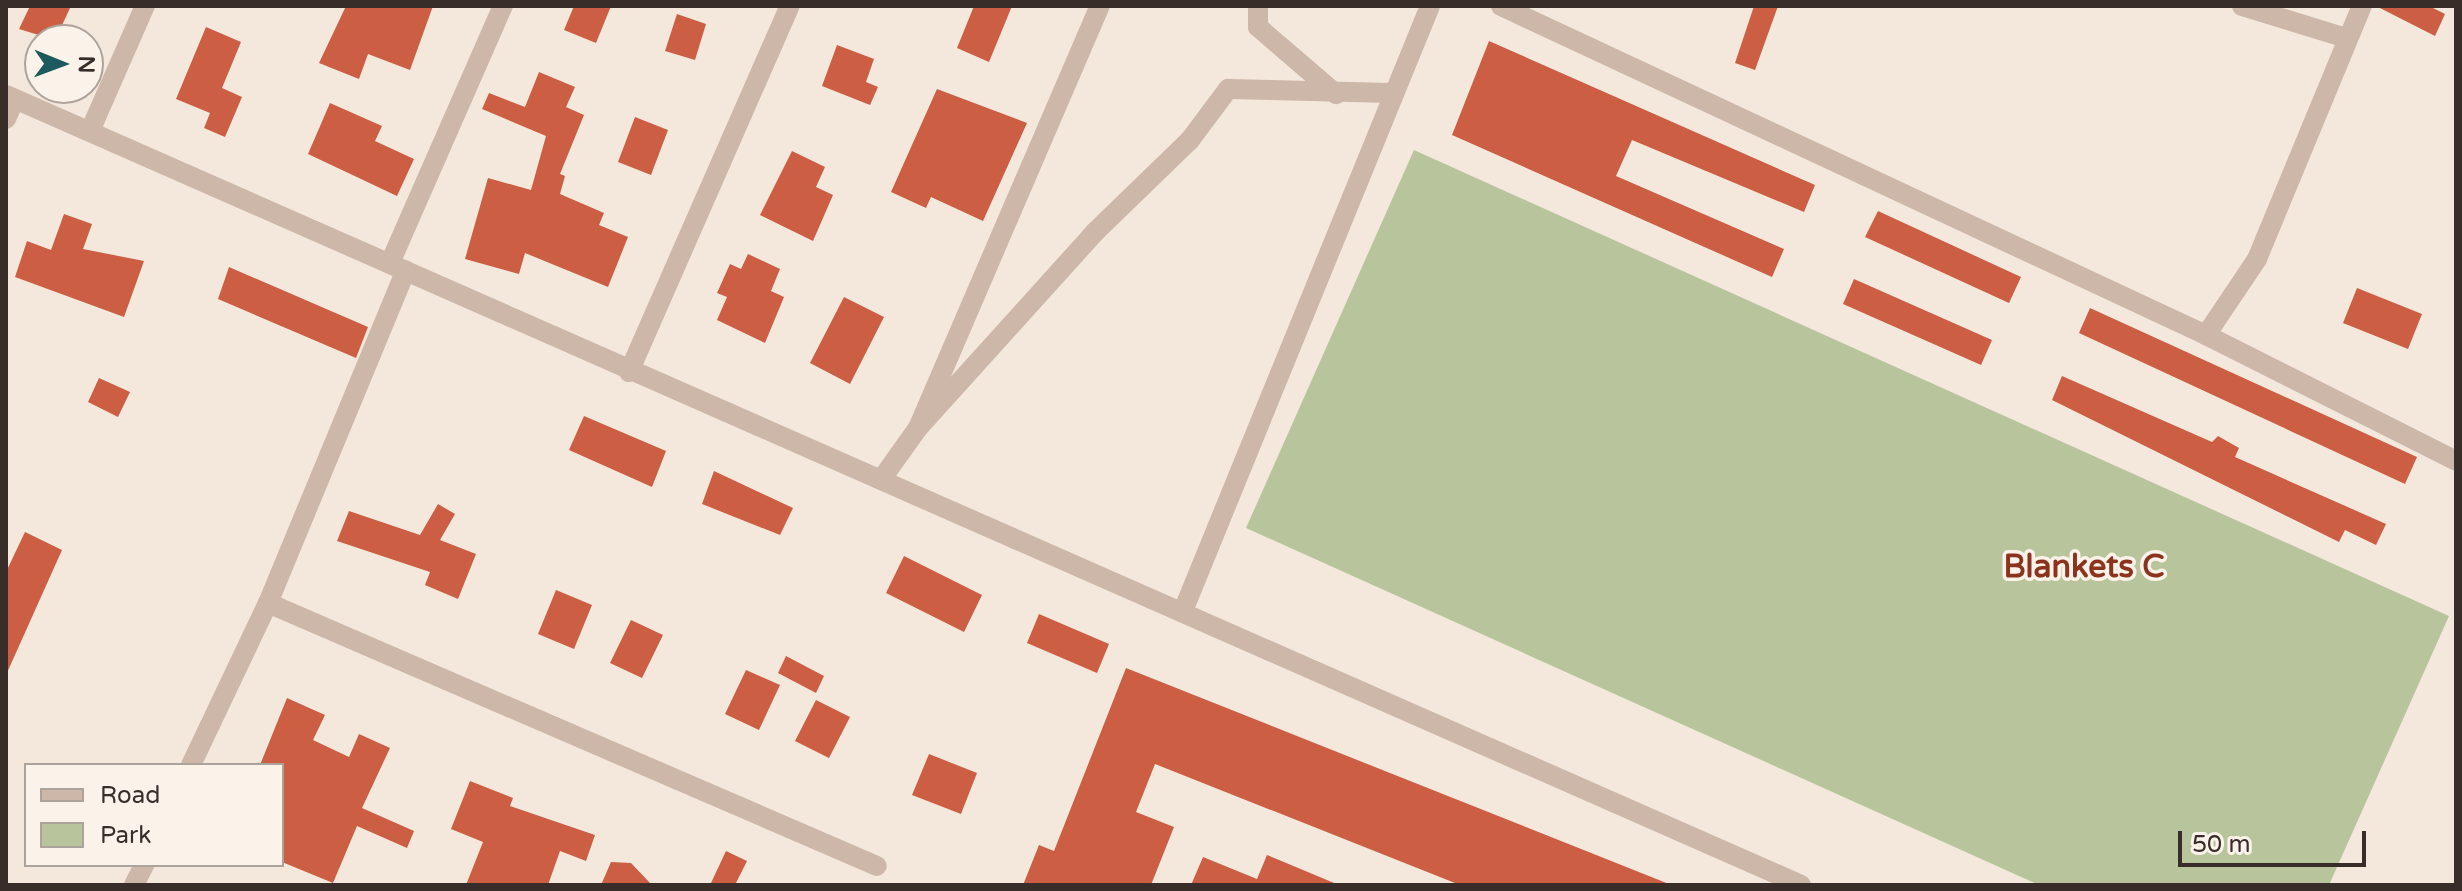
<!DOCTYPE html>
<style>
body{margin:0}
#map{position:relative;width:2462px;height:891px;overflow:hidden;background:#f4e8dd;font-family:"Varela Round",sans-serif}
div>[style]{position:absolute}
.green>*{inset:0;background:#b8c49c}
.building>*{inset:0;background:#cb5e43}
.minor>*{height:20px;margin:-10px;padding:0 10px;transform-origin:10px;border-radius:10px;background:#cdb7a8}
span{translate:-50% -50%;white-space:nowrap;text-align:center;line-height:1.15;-webkit-text-stroke:7px #fbf2ea;paint-order:stroke}
.quarter-label{font-size:32px;color:#8c331d;font-weight:700}
.frame{position:absolute;inset:0;border:8px solid #392d29;pointer-events:none}
.legend{position:absolute;left:24px;top:763px;width:260px;height:104px;box-sizing:border-box;background:#fbf2ea;border:2px solid #ada39d;margin:0;padding:10px 14px;list-style:none;font-size:24px;color:#392d29}
.legend li{display:flex;align-items:center;gap:16px;height:40px}
.legend b{width:40px;border:2px solid #ada39d}
.north{position:absolute;left:24px;top:24px;width:80px;height:80px;box-sizing:border-box;background:#fbf2ea;border:2px solid #ada39d;border-radius:50%;rotate:91deg;font-size:22px;font-weight:700;line-height:32px;text-align:center;color:#392d29}
.north::after{content:'';display:block;margin:auto;width:28px;height:36px;background:#1c5b5d;clip-path:polygon(50% 0,100% 100%,50% 72%,0 100%)}
.scale{position:absolute;left:2178px;top:831px;width:188px;height:36px;box-sizing:border-box;border:4px solid #392d29;border-top:0;padding-left:10px;font-size:24px;line-height:28px;white-space:nowrap;color:#392d29;-webkit-text-stroke:6px #fbf2ea;paint-order:stroke}
</style>
<div id="map">
<div class="green">
<div style="clip-path:polygon(1414px 150px,2449px 616px,2329px 885px,2039px 885px,1246px 528px)"></div>
</div>
<div class="building">
<div style="clip-path:polygon(30px 6px,71px 6px,55px 40px,19px 29px)"></div>
<div style="clip-path:polygon(346px 6px,433px 6px,410px 70px,368px 54px,359px 79px,319px 63px)"></div>
<div style="clip-path:polygon(574px 6px,611px 6px,596px 43px,564px 30px)"></div>
<div style="clip-path:polygon(974px 6px,1012px 6px,989px 62px,957px 48px)"></div>
<div style="clip-path:polygon(1754px 6px,1778px 6px,1755px 70px,1735px 63px)"></div>
<div style="clip-path:polygon(2376px 6px,2429px 6px,2445px 14px,2435px 36px)"></div>
<div style="clip-path:polygon(677px 14px,706px 24px,695px 60px,665px 51px)"></div>
<div style="clip-path:polygon(206px 27px,241px 42px,222px 88px,242px 97px,225px 137px,204px 128px,210px 113px,176px 99px)"></div>
<div style="clip-path:polygon(1489px 41px,1815px 185px,1804px 212px,1632px 140px,1616px 176px,1784px 249px,1772px 277px,1452px 135px)"></div>
<div style="clip-path:polygon(837px 45px,874px 59px,866px 82px,878px 87px,870px 105px,822px 86px)"></div>
<div style="clip-path:polygon(539px 72px,575px 87px,566px 107px,584px 115px,560px 174px,565px 176px,560px 194px,604px 213px,599px 225px,628px 237px,608px 287px,525px 253px,519px 274px,465px 259px,488px 178px,531px 190px,546px 136px,482px 109px,489px 93px,525px 107px)"></div>
<div style="clip-path:polygon(937px 89px,1027px 123px,983px 221px,931px 197px,926px 208px,891px 192px)"></div>
<div style="clip-path:polygon(330px 103px,382px 126px,375px 141px,414px 159px,397px 196px,308px 154px)"></div>
<div style="clip-path:polygon(635px 117px,668px 130px,651px 175px,618px 162px)"></div>
<div style="clip-path:polygon(792px 151px,825px 167px,816px 187px,833px 195px,813px 241px,760px 215px)"></div>
<div style="clip-path:polygon(1878px 211px,2021px 277px,2009px 303px,1865px 237px)"></div>
<div style="clip-path:polygon(64px 214px,92px 224px,83px 249px,144px 261px,124px 317px,15px 277px,27px 241px,51px 250px)"></div>
<div style="clip-path:polygon(748px 254px,780px 269px,771px 291px,784px 297px,765px 343px,717px 320px,727px 297px,717px 293px,730px 264px,741px 269px)"></div>
<div style="clip-path:polygon(229px 267px,368px 327px,356px 358px,218px 299px)"></div>
<div style="clip-path:polygon(1854px 279px,1992px 340px,1981px 365px,1843px 304px)"></div>
<div style="clip-path:polygon(2357px 288px,2422px 314px,2408px 349px,2343px 323px)"></div>
<div style="clip-path:polygon(844px 297px,884px 317px,850px 384px,810px 363px)"></div>
<div style="clip-path:polygon(2090px 308px,2417px 457px,2405px 484px,2079px 333px)"></div>
<div style="clip-path:polygon(2062px 376px,2212px 442px,2218px 436px,2239px 448px,2235px 457px,2386px 524px,2376px 545px,2345px 530px,2339px 542px,2052px 400px)"></div>
<div style="clip-path:polygon(99px 378px,130px 392px,118px 417px,88px 402px)"></div>
<div style="clip-path:polygon(584px 416px,666px 451px,652px 487px,569px 450px)"></div>
<div style="clip-path:polygon(714px 471px,793px 508px,780px 535px,702px 504px)"></div>
<div style="clip-path:polygon(438px 504px,455px 514px,440px 540px,476px 554px,458px 599px,425px 585px,430px 572px,337px 541px,349px 511px,420px 535px)"></div>
<div style="clip-path:polygon(25px 532px,62px 550px,6px 675px,6px 572px)"></div>
<div style="clip-path:polygon(904px 556px,982px 595px,964px 632px,886px 593px)"></div>
<div style="clip-path:polygon(556px 590px,592px 605px,574px 649px,538px 634px)"></div>
<div style="clip-path:polygon(1039px 614px,1109px 644px,1097px 673px,1027px 643px)"></div>
<div style="clip-path:polygon(631px 620px,663px 635px,642px 678px,610px 663px)"></div>
<div style="clip-path:polygon(786px 656px,824px 676px,816px 693px,778px 673px)"></div>
<div style="clip-path:polygon(1126px 668px,1669px 884px,1669px 885px,1460px 885px,1155px 764px,1136px 812px,1174px 827px,1151px 885px,1023px 885px,1039px 845px,1054px 851px)"></div>
<div style="clip-path:polygon(746px 670px,780px 685px,759px 730px,725px 714px)"></div>
<div style="clip-path:polygon(287px 698px,325px 715px,313px 740px,349px 757px,359px 734px,390px 748px,362px 808px,414px 831px,407px 848px,357px 826px,333px 883px,282px 862px,282px 765px,260px 765px)"></div>
<div style="clip-path:polygon(816px 700px,850px 717px,829px 758px,795px 741px)"></div>
<div style="clip-path:polygon(929px 754px,977px 773px,961px 814px,912px 795px)"></div>
<div style="clip-path:polygon(470px 781px,513px 798px,510px 806px,595px 835px,586px 861px,560px 851px,548px 885px,466px 885px,483px 842px,451px 829px)"></div>
<div style="clip-path:polygon(726px 851px,747px 861px,735px 885px,710px 885px)"></div>
<div style="clip-path:polygon(1267px 855px,1339px 885px,1191px 885px,1203px 857px,1257px 879px)"></div>
<div style="clip-path:polygon(611px 862px,631px 863px,652px 885px,601px 885px)"></div>
</div>
<div class="minor">
<div style="left:1258px;top:6px;width:21px;rotate:90deg"></div>
<div style="left:1258px;top:27px;width:103px;rotate:40.7deg"></div>
<div style="left:1501px;top:6px;width:778px;rotate:25.02deg"></div>
<div style="left:2206px;top:335px;width:280px;rotate:26.7deg"></div>
<div style="left:2242px;top:6px;width:109px;rotate:17.1deg"></div>
<div style="left:6px;top:95px;width:1961px;rotate:23.75deg"></div>
<div style="left:6px;top:119px;width:22px;rotate:-66deg"></div>
<div style="left:90px;top:131px;width:137px;rotate:-66.3deg"></div>
<div style="left:390px;top:263px;width:281px;rotate:-66.3deg"></div>
<div style="left:2206px;top:335px;width:92px;rotate:-56.1deg"></div>
<div style="left:2257px;top:259px;width:274px;rotate:-67.5deg"></div>
<div style="left:629px;top:372px;width:400px;rotate:-66.3deg"></div>
<div style="left:918px;top:428px;width:263px;rotate:-47.9deg"></div>
<div style="left:1094px;top:233px;width:134px;rotate:-44.1deg"></div>
<div style="left:1190px;top:140px;width:64px;rotate:-53.3deg"></div>
<div style="left:1228px;top:89px;width:163px;rotate:1.4deg"></div>
<div style="left:883px;top:477px;width:60px;rotate:-54.5deg"></div>
<div style="left:918px;top:428px;width:460px;rotate:-66.7deg"></div>
<div style="left:268px;top:603px;width:663px;rotate:23.36deg"></div>
<div style="left:1183px;top:611px;width:653px;rotate:-67.79deg"></div>
<div style="left:191px;top:765px;width:179px;rotate:-64.6deg"></div>
<div style="left:268px;top:603px;width:360px;rotate:-67.5deg"></div>
<div style="left:134px;top:885px;width:22px;rotate:-63deg"></div>
</div>
<div class="quarter-label">
<span style="left:2084px;top:567px">Blankets C</span>
</div>
<div class="frame"></div>
<ul class="legend">
<li><b style="height:10px;background:#cdb7a8"></b>Road</li>
<li><b style="height:22px;background:#b8c49c"></b>Park</li>
</ul>
<div class="north">N</div>
<div class="scale">50 m</div>
</div>
